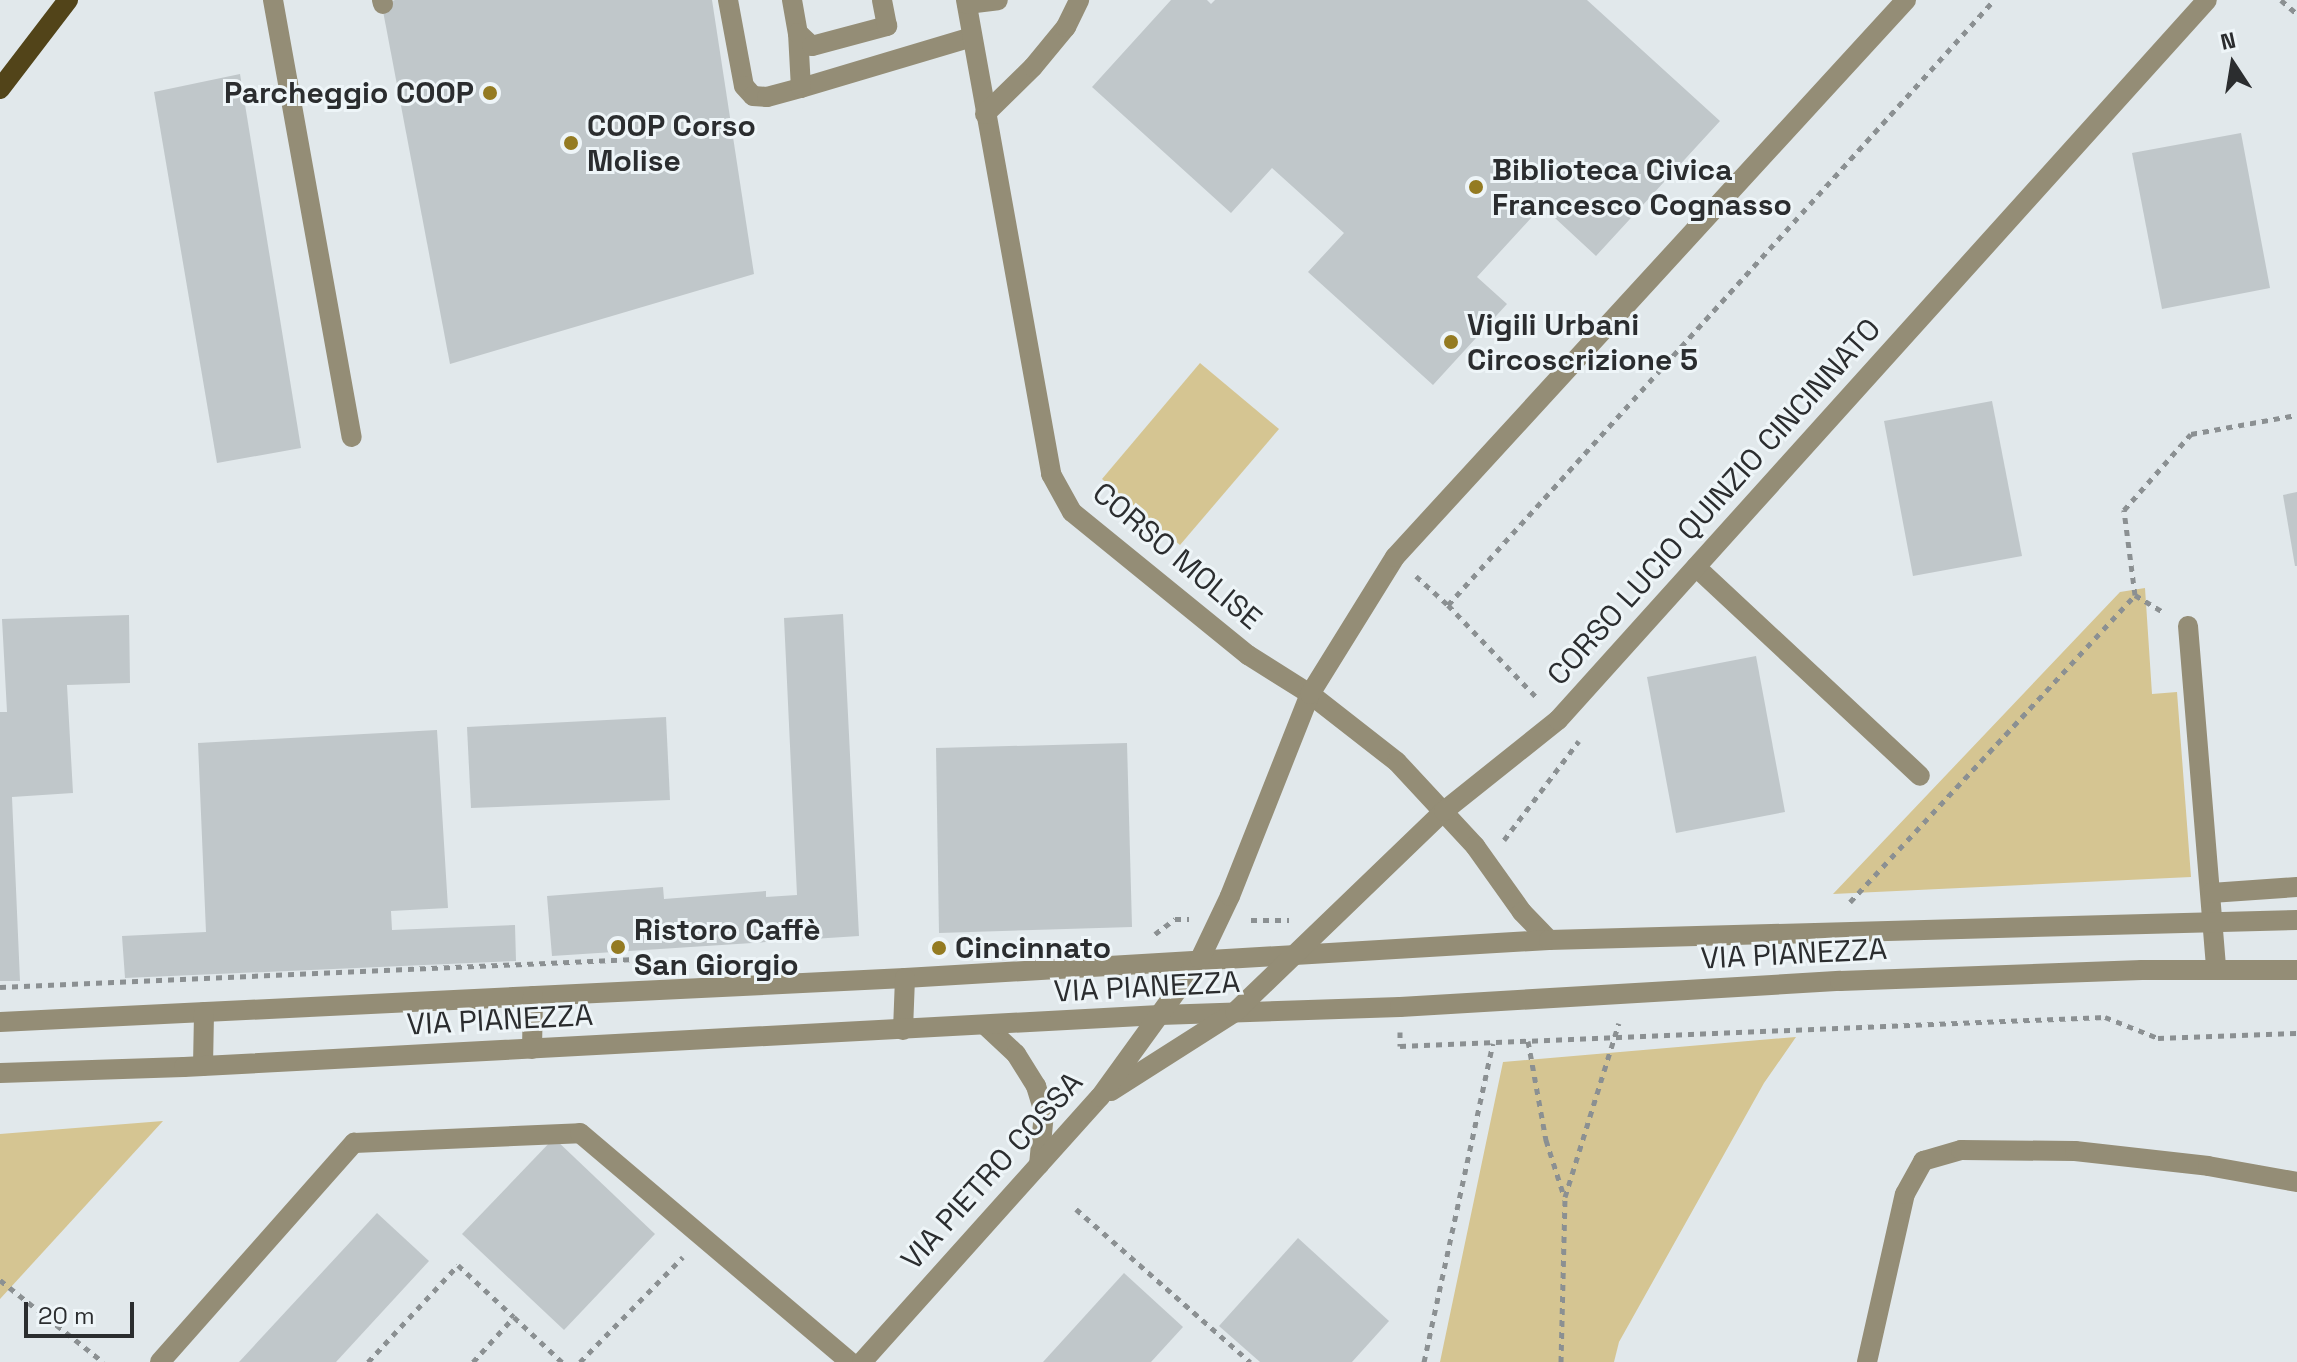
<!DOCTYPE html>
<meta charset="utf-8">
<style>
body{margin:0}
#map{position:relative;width:2297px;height:1362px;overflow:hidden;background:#e1e8eb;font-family:"Space Grotesk",sans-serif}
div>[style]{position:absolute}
.green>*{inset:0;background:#d5c592}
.building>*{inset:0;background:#c0c7ca}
.path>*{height:5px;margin-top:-2.5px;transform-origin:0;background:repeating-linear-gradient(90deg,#8b9092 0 6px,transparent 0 12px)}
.minor>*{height:20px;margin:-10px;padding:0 10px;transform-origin:10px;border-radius:10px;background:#948d76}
.major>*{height:20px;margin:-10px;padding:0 10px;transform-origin:10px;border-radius:10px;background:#524419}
.dots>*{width:22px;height:22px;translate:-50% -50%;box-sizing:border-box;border:4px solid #eef5f8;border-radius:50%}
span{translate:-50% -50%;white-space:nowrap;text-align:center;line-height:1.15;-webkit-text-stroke:6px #eef5f8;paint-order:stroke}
.poi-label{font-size:30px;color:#2b2d2f;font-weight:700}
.right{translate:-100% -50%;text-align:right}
.left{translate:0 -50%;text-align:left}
.street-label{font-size:30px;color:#2b2d2f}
.north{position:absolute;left:2193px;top:24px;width:80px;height:80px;-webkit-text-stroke:6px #eef5f8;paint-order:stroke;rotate:348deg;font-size:22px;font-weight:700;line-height:32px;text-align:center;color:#2b2d2f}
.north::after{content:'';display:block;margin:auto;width:28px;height:36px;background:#2b2d2f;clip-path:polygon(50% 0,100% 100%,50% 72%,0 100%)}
.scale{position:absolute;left:24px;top:1302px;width:110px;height:36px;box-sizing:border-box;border:4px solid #2b2d2f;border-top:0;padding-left:10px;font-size:24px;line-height:28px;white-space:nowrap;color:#2b2d2f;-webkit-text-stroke:6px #eef5f8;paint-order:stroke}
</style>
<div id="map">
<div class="green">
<div style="clip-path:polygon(1200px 363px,1279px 429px,1180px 545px,1102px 479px)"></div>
<div style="clip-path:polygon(2145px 588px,2152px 694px,2177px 692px,2191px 877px,1833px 894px,2120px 592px)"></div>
<div style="clip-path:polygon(1796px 1037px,1764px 1083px,1619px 1342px,1614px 1362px,1440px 1362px,1503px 1062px)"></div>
<div style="clip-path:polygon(163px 1121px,0 1299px,0 1134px)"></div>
</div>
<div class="building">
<div style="clip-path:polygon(395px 0,712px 0,754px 274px,450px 364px,383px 11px,383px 4px)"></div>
<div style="clip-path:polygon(1171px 0,1207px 0,1211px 4px,1215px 0,1587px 0,1720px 121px,1596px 256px,1542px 206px,1477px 277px,1507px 304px,1433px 385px,1308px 272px,1344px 233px,1272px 168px,1231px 213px,1092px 87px)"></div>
<div style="clip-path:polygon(240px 74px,301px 448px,217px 463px,154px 92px)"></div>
<div style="clip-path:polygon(2241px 133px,2270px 288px,2162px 309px,2132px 153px)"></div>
<div style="clip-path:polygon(1992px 401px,2022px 556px,1913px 576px,1884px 421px)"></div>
<div style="clip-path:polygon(2297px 492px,2297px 566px,2295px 566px,2283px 495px)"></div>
<div style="clip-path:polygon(843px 614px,859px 936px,552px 956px,547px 896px,663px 887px,664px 899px,766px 891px,766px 897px,797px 895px,784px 618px)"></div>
<div style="clip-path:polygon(129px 615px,130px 683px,67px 685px,73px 793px,12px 797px,20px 981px,0 981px,0 712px,7px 712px,2px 619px)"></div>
<div style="clip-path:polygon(1756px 656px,1785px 812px,1676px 833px,1647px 677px)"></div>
<div style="clip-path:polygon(666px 717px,670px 800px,471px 808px,467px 727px)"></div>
<div style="clip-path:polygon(437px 730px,448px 908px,391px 911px,392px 930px,515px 925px,516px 961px,125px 978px,122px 936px,206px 932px,198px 743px)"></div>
<div style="clip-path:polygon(1127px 743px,1132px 927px,939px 933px,936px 748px)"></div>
<div style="clip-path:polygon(554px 1138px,655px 1234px,564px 1330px,462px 1234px)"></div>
<div style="clip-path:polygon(377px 1213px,429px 1261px,336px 1362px,239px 1362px)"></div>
<div style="clip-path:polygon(1298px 1238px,1389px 1321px,1352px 1362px,1260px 1362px,1219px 1326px)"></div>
<div style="clip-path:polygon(1124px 1273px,1183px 1327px,1151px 1362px,1043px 1362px)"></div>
</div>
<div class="path">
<div style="left:2281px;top:0;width:21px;rotate:41deg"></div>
<div style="left:1416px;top:576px;width:43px;rotate:42.2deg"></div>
<div style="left:1448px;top:605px;width:815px;rotate:-47.93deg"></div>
<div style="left:2135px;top:595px;width:35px;rotate:31deg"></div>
<div style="left:1448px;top:605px;width:132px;rotate:46.2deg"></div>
<div style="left:1504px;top:840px;width:124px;rotate:-52.9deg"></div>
<div style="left:1850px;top:902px;width:419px;rotate:-47.1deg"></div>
<div style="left:2135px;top:595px;width:86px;rotate:-97.4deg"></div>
<div style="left:2124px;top:510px;width:101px;rotate:-48.6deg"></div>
<div style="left:2191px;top:434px;width:108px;rotate:-10.2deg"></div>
<div style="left:1251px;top:920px;width:38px"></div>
<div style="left:1155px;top:934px;width:25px;rotate:-37deg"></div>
<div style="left:1175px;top:919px;width:14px"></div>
<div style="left:0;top:987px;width:636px;rotate:-2.52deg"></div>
<div style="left:1400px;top:1032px;width:14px;rotate:90deg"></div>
<div style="left:1400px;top:1046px;width:706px;rotate:-2.36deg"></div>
<div style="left:2105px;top:1017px;width:57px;rotate:21.6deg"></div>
<div style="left:2158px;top:1038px;width:139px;rotate:-2.1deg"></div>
<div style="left:1528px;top:1041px;width:101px;rotate:79.7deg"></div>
<div style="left:1546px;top:1140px;width:59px;rotate:72.2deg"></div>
<div style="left:1076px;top:1209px;width:232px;rotate:41.3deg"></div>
<div style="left:0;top:1280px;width:132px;rotate:38.5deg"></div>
<div style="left:368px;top:1362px;width:132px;rotate:-47.1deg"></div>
<div style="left:458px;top:1265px;width:76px;rotate:42.9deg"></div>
<div style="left:473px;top:1362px;width:61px;rotate:-47.7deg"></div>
<div style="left:514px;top:1317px;width:66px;rotate:43.2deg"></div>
<div style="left:580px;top:1362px;width:147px;rotate:-45.6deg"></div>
<div style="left:1424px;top:1362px;width:326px;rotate:-77.8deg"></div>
<div style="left:1561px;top:1362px;width:165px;rotate:-88.6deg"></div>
<div style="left:1565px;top:1197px;width:182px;rotate:-72.8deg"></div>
</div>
<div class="minor">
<div style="left:273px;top:0;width:444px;rotate:79.8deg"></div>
<div style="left:382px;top:0;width:4px;rotate:76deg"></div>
<div style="left:728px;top:0;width:87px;rotate:79.5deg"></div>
<div style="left:744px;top:86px;width:13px;rotate:48deg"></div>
<div style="left:753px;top:96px;width:14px;rotate:4deg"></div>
<div style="left:767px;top:97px;width:35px;rotate:-15deg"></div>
<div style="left:801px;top:88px;width:178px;rotate:-16.6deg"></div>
<div style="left:792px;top:0;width:34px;rotate:80deg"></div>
<div style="left:798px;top:33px;width:55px;rotate:86.9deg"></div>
<div style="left:966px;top:0;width:482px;rotate:79.8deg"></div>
<div style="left:1051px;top:474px;width:43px;rotate:61.1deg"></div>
<div style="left:1072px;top:512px;width:227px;rotate:39.1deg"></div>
<div style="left:1248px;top:655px;width:73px;rotate:32.2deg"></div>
<div style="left:1310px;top:694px;width:110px;rotate:38deg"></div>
<div style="left:1397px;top:762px;width:115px;rotate:47.1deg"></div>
<div style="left:1475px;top:846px;width:81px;rotate:54.5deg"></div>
<div style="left:1522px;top:912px;width:39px;rotate:46deg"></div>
<div style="left:967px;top:4px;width:31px;rotate:-7deg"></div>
<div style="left:798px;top:33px;width:19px;rotate:43deg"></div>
<div style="left:812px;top:46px;width:78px;rotate:-14.9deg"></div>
<div style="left:887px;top:26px;width:26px;rotate:-101deg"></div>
<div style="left:985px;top:114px;width:67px;rotate:-44.4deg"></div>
<div style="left:1033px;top:67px;width:52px;rotate:-50.5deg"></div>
<div style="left:1066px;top:27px;width:30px;rotate:-64deg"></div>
<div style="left:1696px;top:567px;width:306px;rotate:43deg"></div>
<div style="left:2188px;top:626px;width:345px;rotate:85.3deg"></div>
<div style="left:2211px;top:893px;width:86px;rotate:-4deg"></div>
<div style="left:0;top:1022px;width:906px;rotate:-2.78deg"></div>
<div style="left:905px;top:978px;width:645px;rotate:-3.38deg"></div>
<div style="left:1549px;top:940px;width:748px;rotate:-1.53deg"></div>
<div style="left:986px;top:1026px;width:41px;rotate:43deg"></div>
<div style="left:1016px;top:1054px;width:38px;rotate:58deg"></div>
<div style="left:1036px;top:1086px;width:28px;rotate:73deg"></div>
<div style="left:1044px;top:1113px;width:52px;rotate:95.5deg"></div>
<div style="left:903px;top:1030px;width:52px;rotate:-87.8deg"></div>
<div style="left:532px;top:1049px;width:53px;rotate:-88.9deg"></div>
<div style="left:203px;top:1066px;width:54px;rotate:-88.9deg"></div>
<div style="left:0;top:1073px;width:184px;rotate:-1.9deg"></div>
<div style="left:184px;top:1067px;width:977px;rotate:-3.05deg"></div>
<div style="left:1160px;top:1015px;width:240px;rotate:-1.9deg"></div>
<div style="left:1400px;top:1007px;width:441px;rotate:-3.4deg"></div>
<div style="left:1840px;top:981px;width:302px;rotate:-2.1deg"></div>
<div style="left:2142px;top:970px;width:155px"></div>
<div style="left:1111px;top:1091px;width:147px;rotate:-32.5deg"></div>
<div style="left:1235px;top:1012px;width:290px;rotate:-43.9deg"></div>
<div style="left:1444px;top:811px;width:146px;rotate:-38.6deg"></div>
<div style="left:1558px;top:720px;width:969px;rotate:-47.97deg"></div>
<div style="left:160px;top:1362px;width:293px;rotate:-48.5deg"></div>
<div style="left:354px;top:1143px;width:226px;rotate:-2.5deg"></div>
<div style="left:580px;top:1133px;width:354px;rotate:40.3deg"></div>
<div style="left:862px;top:1362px;width:356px;rotate:-48.1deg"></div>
<div style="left:1100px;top:1097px;width:170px;rotate:-54.1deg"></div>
<div style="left:1200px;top:959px;width:70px;rotate:-64.5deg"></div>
<div style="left:1230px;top:896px;width:217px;rotate:-68.4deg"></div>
<div style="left:1310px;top:694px;width:161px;rotate:-58.2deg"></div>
<div style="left:1395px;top:557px;width:756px;rotate:-47.47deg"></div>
<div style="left:1867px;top:1362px;width:172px;rotate:-77.3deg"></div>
<div style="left:1905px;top:1194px;width:38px;rotate:-61deg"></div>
<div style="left:1923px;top:1161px;width:40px;rotate:-16deg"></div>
<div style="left:1961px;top:1150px;width:114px;rotate:0.5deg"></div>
<div style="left:2075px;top:1151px;width:134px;rotate:6.4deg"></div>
<div style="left:2208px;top:1166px;width:90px;rotate:10.2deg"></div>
</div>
<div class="major">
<div style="left:0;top:89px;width:112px;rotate:-52.6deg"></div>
</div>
<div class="dots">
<div style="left:490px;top:93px;background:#947b22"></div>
<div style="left:571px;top:143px;background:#947b22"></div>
<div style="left:1476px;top:187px;background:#947b22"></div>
<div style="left:1451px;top:342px;background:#947b22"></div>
<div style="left:618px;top:947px;background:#947b22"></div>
<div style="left:939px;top:948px;background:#947b22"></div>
</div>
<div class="poi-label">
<span class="right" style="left:474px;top:93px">Parcheggio COOP</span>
<span class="left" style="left:587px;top:143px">COOP Corso<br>Molise</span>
<span class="left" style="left:1492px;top:187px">Biblioteca Civica<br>Francesco Cognasso</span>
<span class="left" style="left:1467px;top:342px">Vigili Urbani<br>Circoscrizione 5</span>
<span class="left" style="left:634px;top:947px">Ristoro Caffè<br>San Giorgio</span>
<span class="left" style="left:955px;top:948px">Cincinnato</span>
</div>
<div class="street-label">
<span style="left:1714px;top:502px;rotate:-48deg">CORSO LUCIO QUINZIO CINCINNATO</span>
<span style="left:1177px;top:556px;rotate:40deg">CORSO MOLISE</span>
<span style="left:1794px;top:954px;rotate:-3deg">VIA PIANEZZA</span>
<span style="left:1147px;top:987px;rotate:-3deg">VIA PIANEZZA</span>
<span style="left:500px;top:1020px;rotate:-3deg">VIA PIANEZZA</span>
<span style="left:992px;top:1171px;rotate:-48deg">VIA PIETRO COSSA</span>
</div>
<div class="north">N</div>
<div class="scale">20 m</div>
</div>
